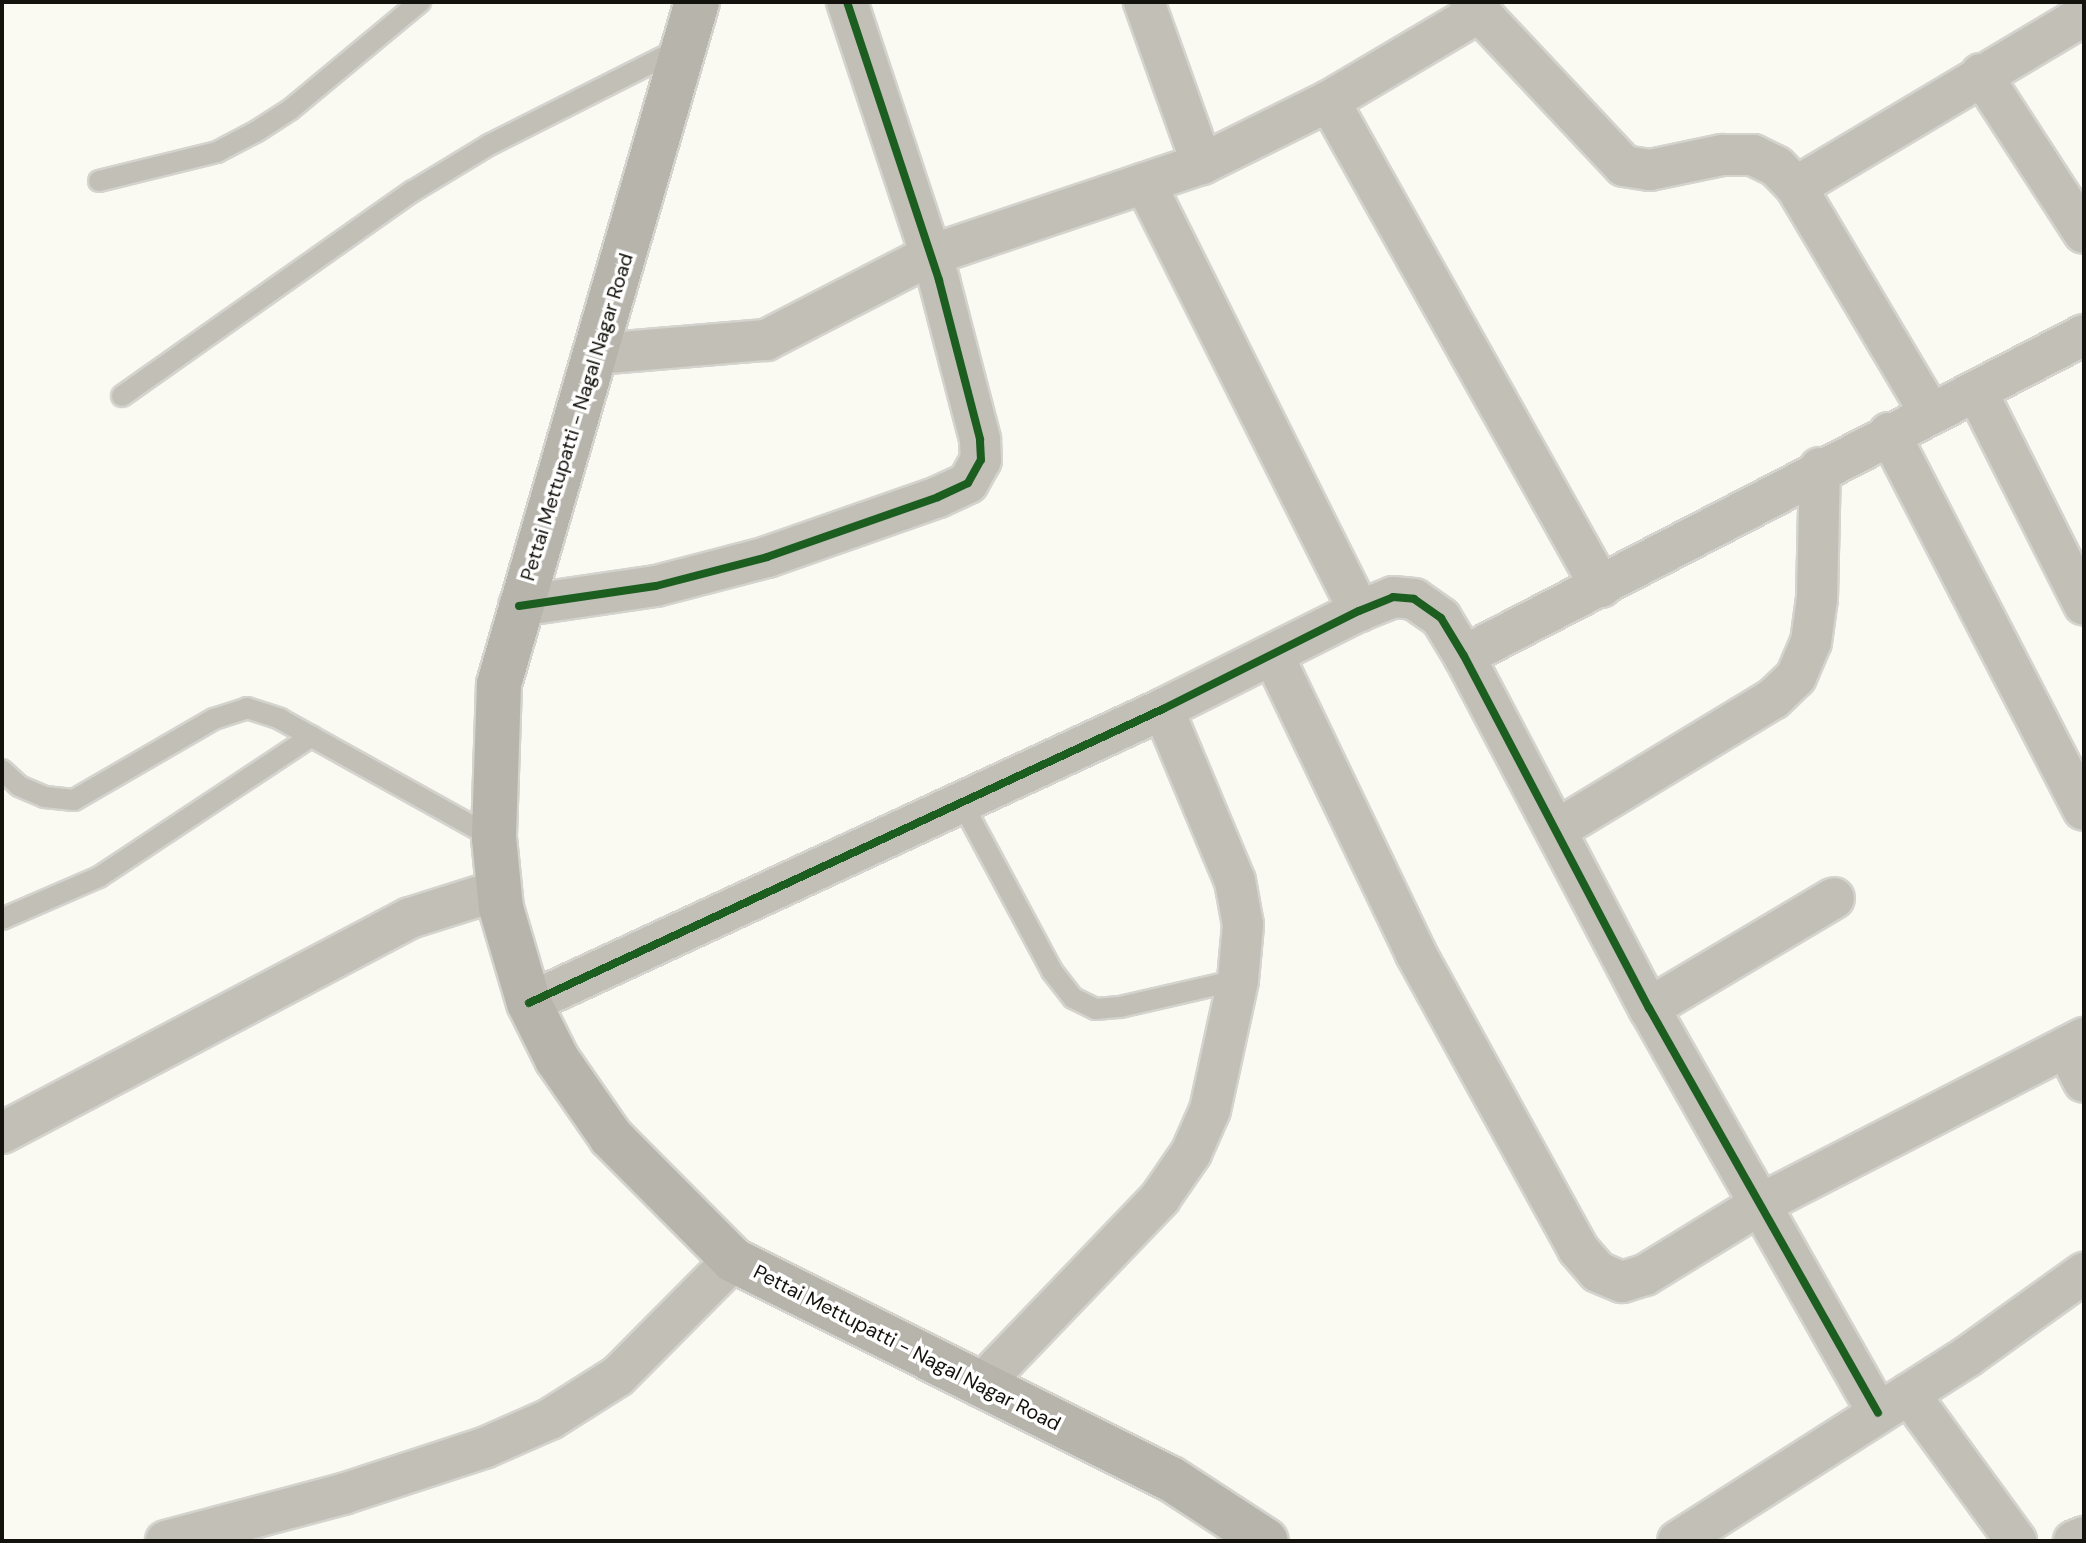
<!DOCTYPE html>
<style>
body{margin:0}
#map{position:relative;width:2086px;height:1543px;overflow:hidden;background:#faf9f2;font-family:"DM Sans",sans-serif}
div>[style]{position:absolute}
.roads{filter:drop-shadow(2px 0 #d4d3ce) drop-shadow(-2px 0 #d4d3ce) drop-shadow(0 2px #d4d3ce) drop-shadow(0 -2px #d4d3ce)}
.service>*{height:20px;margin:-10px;padding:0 10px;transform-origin:10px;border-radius:10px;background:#c2bfb7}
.minor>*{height:40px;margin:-20px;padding:0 20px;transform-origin:20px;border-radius:20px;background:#c2bfb7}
.secondary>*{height:44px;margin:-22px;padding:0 22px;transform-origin:22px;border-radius:22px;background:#b7b4ab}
.cycleway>*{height:8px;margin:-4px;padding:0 4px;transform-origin:4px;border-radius:4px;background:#1b5e20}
span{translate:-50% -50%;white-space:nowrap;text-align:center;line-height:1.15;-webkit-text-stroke:7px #fff;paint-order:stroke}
.street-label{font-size:20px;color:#14120c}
.frame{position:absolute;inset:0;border:4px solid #14120c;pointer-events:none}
</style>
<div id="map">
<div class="roads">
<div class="service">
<div style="left:99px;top:181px;width:122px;rotate:-13.8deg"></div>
<div style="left:217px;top:152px;width:45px;rotate:-27.7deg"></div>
<div style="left:257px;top:131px;width:40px;rotate:-32.9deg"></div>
<div style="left:291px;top:109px;width:168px;rotate:-39.7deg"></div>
<div style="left:122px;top:396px;width:356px;rotate:-35.2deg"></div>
<div style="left:413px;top:191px;width:89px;rotate:-31.2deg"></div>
<div style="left:489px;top:145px;width:215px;rotate:-26.8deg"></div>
<div style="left:2px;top:770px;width:23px;rotate:43deg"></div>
<div style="left:19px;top:786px;width:28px;rotate:23deg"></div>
<div style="left:45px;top:797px;width:29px;rotate:6deg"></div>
<div style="left:74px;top:800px;width:162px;rotate:-30.1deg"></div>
<div style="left:214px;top:719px;width:35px;rotate:-18deg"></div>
<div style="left:247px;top:708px;width:35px;rotate:18deg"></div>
<div style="left:280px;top:719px;width:245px;rotate:29.1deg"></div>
<div style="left:962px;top:803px;width:191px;rotate:61.8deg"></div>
<div style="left:1052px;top:971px;width:34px;rotate:52deg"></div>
<div style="left:1073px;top:998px;width:25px;rotate:26deg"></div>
<div style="left:1096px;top:1009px;width:24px;rotate:-5deg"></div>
<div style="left:1120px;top:1007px;width:121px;rotate:-12.9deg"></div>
<div style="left:2px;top:919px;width:106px;rotate:-23.4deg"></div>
<div style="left:99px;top:877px;width:255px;rotate:-33.5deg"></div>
</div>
<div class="minor">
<div style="left:1144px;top:2px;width:172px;rotate:70.3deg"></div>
<div style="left:1470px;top:2px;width:225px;rotate:46.8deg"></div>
<div style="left:1624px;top:166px;width:26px;rotate:9deg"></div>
<div style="left:1650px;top:170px;width:74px;rotate:-11.8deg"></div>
<div style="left:1722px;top:155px;width:31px"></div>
<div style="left:1753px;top:155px;width:25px;rotate:26deg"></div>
<div style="left:1776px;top:166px;width:29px;rotate:46deg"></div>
<div style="left:1796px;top:187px;width:264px;rotate:59.3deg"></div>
<div style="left:1981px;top:74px;width:189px;rotate:57.1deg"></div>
<div style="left:1329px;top:101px;width:557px;rotate:60.77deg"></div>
<div style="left:1145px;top:183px;width:479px;rotate:63.4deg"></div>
<div style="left:1796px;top:187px;width:335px;rotate:-30.8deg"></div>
<div style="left:598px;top:354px;width:169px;rotate:-4.8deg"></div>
<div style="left:766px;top:340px;width:186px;rotate:-27.3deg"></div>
<div style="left:931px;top:255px;width:286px;rotate:-18.6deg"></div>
<div style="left:1202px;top:164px;width:142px;rotate:-26.4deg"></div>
<div style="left:1329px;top:101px;width:173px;rotate:-30.6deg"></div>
<div style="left:1977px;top:392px;width:238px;rotate:63.3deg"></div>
<div style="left:1889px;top:433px;width:424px;rotate:62.7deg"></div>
<div style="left:519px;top:606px;width:138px;rotate:-8.3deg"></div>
<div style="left:656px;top:586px;width:115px;rotate:-14.6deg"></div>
<div style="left:767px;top:557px;width:181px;rotate:-19.3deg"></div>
<div style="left:938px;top:497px;width:33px;rotate:-25deg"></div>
<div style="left:968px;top:483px;width:26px;rotate:-61deg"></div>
<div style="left:981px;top:460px;width:21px;rotate:-93deg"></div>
<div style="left:980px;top:439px;width:164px;rotate:-104.5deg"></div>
<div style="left:939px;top:280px;width:293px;rotate:-108.3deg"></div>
<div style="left:1273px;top:655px;width:329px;rotate:64.4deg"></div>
<div style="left:1415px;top:952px;width:339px;rotate:61.2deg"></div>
<div style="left:1578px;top:1249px;width:30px;rotate:49deg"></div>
<div style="left:1598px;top:1272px;width:26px;rotate:23deg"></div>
<div style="left:1622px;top:1282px;width:24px;rotate:-17deg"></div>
<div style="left:1645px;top:1275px;width:132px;rotate:-31.6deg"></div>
<div style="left:1757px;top:1206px;width:368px;rotate:-27.2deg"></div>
<div style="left:1464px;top:656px;width:698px;rotate:-27.37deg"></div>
<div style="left:1558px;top:829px;width:251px;rotate:-31.2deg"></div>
<div style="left:1773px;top:699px;width:32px;rotate:-44deg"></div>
<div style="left:1796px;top:677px;width:38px;rotate:-67deg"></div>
<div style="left:1811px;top:642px;width:44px;rotate:-82.2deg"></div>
<div style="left:1817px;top:598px;width:130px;rotate:-88.7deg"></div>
<div style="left:529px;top:1003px;width:699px;rotate:-24.88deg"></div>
<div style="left:1163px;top:709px;width:219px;rotate:-26.6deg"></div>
<div style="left:1359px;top:611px;width:37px;rotate:-22deg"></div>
<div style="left:1393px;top:597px;width:21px;rotate:5deg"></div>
<div style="left:1414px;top:599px;width:33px;rotate:35deg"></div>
<div style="left:1441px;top:618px;width:44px;rotate:58.8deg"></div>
<div style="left:1464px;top:656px;width:398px;rotate:62.3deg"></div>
<div style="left:1649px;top:1008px;width:465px;rotate:60.5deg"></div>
<div style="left:1649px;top:1008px;width:215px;rotate:-30.7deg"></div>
<div style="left:2066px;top:1047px;width:39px;rotate:63deg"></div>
<div style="left:2px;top:1133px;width:461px;rotate:-27.8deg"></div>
<div style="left:410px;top:918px;width:93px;rotate:-17.5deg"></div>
<div style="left:980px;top:1386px;width:260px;rotate:-46.2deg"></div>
<div style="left:1160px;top:1198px;width:55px;rotate:-55.4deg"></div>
<div style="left:1191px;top:1153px;width:47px;rotate:-66.2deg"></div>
<div style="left:1210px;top:1110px;width:133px;rotate:-77.8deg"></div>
<div style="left:1238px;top:980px;width:55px;rotate:-84.8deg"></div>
<div style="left:1243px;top:925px;width:45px;rotate:-100.3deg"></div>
<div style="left:1235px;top:881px;width:186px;rotate:-112.7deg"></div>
<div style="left:1909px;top:1394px;width:182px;rotate:53.9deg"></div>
<div style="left:166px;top:1541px;width:183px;rotate:-14.9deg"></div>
<div style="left:343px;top:1494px;width:148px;rotate:-18.1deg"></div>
<div style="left:484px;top:1448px;width:72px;rotate:-23.7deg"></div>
<div style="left:550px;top:1419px;width:80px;rotate:-32.3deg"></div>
<div style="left:618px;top:1376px;width:163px;rotate:-45.2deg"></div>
<div style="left:1678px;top:1541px;width:344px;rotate:-32.5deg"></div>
<div style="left:1968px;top:1356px;width:143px;rotate:-35.6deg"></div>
<div style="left:2074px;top:1541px;width:11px;rotate:-22deg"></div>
</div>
<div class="secondary">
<div style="left:697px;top:2px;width:710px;rotate:106.19deg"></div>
<div style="left:499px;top:684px;width:154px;rotate:91.9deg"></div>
<div style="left:494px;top:838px;width:70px;rotate:84.3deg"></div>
<div style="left:501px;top:908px;width:99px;rotate:73.6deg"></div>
<div style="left:529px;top:1003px;width:63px;rotate:63.4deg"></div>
<div style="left:557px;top:1059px;width:95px;rotate:55.3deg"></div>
<div style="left:611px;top:1137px;width:173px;rotate:45.2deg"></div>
<div style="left:733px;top:1260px;width:490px;rotate:26.6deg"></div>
<div style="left:1171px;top:1479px;width:113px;rotate:33.1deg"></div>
</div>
</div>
<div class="cycleway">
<div style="left:519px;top:606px;width:138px;rotate:-8.3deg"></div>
<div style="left:656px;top:586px;width:115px;rotate:-14.6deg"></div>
<div style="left:767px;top:557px;width:181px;rotate:-19.3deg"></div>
<div style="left:938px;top:497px;width:33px;rotate:-25deg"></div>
<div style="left:968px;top:483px;width:26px;rotate:-61deg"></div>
<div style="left:981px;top:460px;width:21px;rotate:-93deg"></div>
<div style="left:980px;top:439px;width:164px;rotate:-104.5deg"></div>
<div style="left:939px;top:280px;width:293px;rotate:-108.3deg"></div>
<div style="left:529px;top:1003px;width:699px;rotate:-24.88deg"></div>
<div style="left:1163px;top:709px;width:219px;rotate:-26.6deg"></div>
<div style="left:1359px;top:611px;width:37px;rotate:-22deg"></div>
<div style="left:1393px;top:597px;width:21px;rotate:5deg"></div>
<div style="left:1414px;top:599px;width:33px;rotate:35deg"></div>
<div style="left:1441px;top:618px;width:44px;rotate:58.8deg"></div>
<div style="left:1464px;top:656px;width:398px;rotate:62.3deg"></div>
<div style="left:1649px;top:1008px;width:465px;rotate:60.5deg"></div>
</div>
<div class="street-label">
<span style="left:577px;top:417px;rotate:-73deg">Pettai Mettupatti - Nagal Nagar Road</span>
<span style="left:907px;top:1348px;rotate:27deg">Pettai Mettupatti - Nagal Nagar Road</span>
</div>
<div class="frame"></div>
</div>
